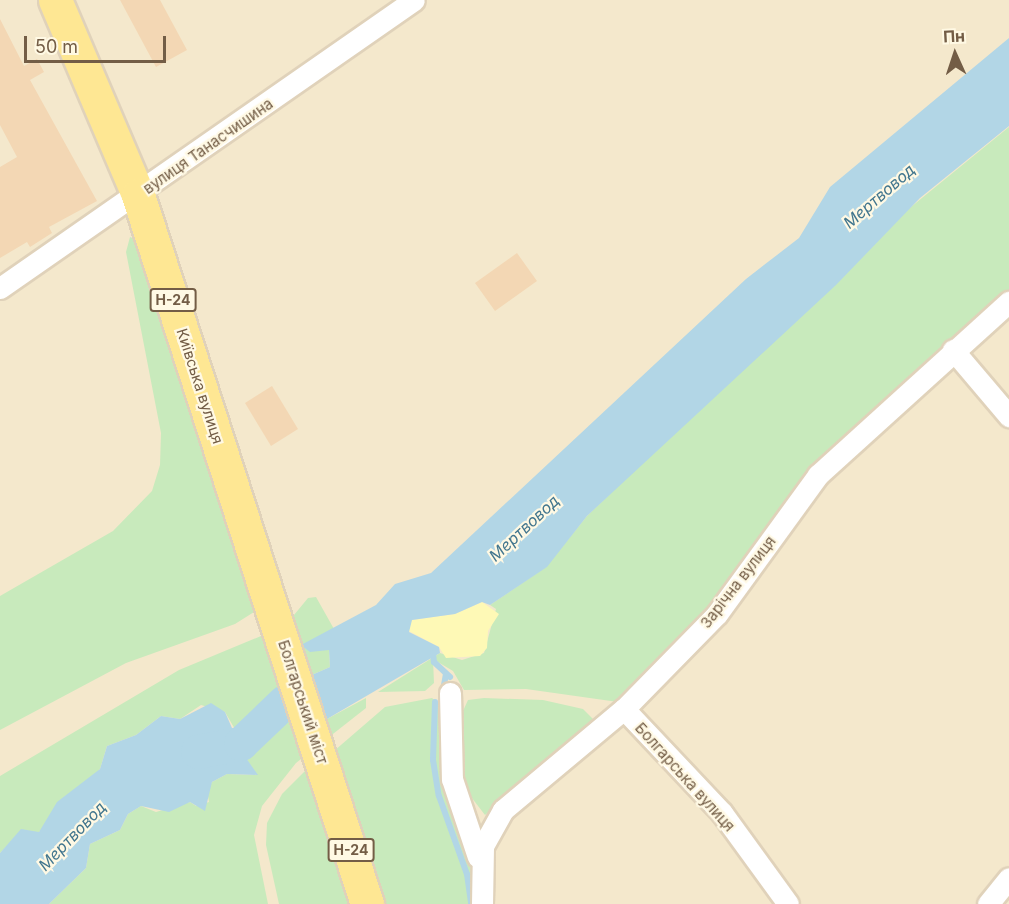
<!DOCTYPE html>
<meta charset="utf-8">
<style>
body{margin:0}
#map{position:relative;width:1009px;height:904px;overflow:hidden;background:#fdf5de;font-family:Inter,sans-serif}
div>[style]{position:absolute}
.residential>*{inset:0;background:#f4e8cc}
.green>*{inset:0;background:#c8eabc}
.sand>*{inset:0;background:#fef9b6}
.water>*{inset:0;background:#b2d6e6}
.stream>*{height:6px;margin:-3px;padding:0 3px;transform-origin:3px;border-radius:3px;background:#b2d6e6}
.river>*{height:34px;margin:-17px;padding:0 17px;transform-origin:17px;border-radius:17px;background:#b2d6e6}
.building>*{inset:0;background:#f3d7b4}
.roads{filter:drop-shadow(2px 0 #e0d2ba) drop-shadow(-2px 0 #e0d2ba) drop-shadow(0 2px #e0d2ba) drop-shadow(0 -2px #e0d2ba)}
.minor>*{height:21px;margin:-10.5px;padding:0 10.5px;transform-origin:10.5px;border-radius:10.5px;background:#fff}
.primary>*{height:33px;margin:-16.5px;padding:0 16.5px;transform-origin:16.5px;border-radius:16.5px;background:#fee793}
span{translate:-50% -50%;white-space:nowrap;text-align:center;line-height:1.15;-webkit-text-stroke:4.5px #fff9e4;paint-order:stroke}
.shield-label span{padding:2px 4px;background:#fff9e4;border:2px solid;border-radius:4px;-webkit-text-stroke-width:0}
.shield-label{font-size:14px;color:#735d46;font-weight:700}
.street-label{font-size:15px;color:#735d46}
.water-label{font-size:16px;color:#42768e;font-style:italic}
.north{position:absolute;left:925px;top:24px;width:60px;height:60px;-webkit-text-stroke:4px #fff9e4;paint-order:stroke;rotate:357deg;font-size:16px;font-weight:700;line-height:24px;text-align:center;color:#735d46}
.north::after{content:'';display:block;margin:auto;width:21px;height:27px;background:#735d46;clip-path:polygon(50% 0,100% 100%,50% 72%,0 100%)}
.scale{position:absolute;left:24px;top:36px;width:142px;height:27px;box-sizing:border-box;border:3px solid #735d46;border-top:0;padding-left:8px;font-size:18px;line-height:21px;white-space:nowrap;color:#735d46;-webkit-text-stroke:4px #fff9e4;paint-order:stroke}
</style>
<div id="map">
<div class="residential">
<div style="clip-path:polygon(0 0,1009px 0,1009px 904px,0 904px)"></div>
</div>
<div class="green">
<div style="clip-path:polygon(1009px 127px,1009px 295px,817px 470px,716px 605px,618px 702px,526px 689px,464px 690px,453px 671px,433px 659px,434px 683px,425px 691px,378px 692px,440px 653px,462px 660px,484px 653px,496px 609px,490px 605px,546px 567px,587px 516px,906px 211px)"></div>
<div style="clip-path:polygon(130px 237px,142px 242px,259px 594px,254px 612px,235px 624px,126px 663px,0 730px,0 596px,113px 531px,152px 491px,160px 465px,161px 433px,126px 252px)"></div>
<div style="clip-path:polygon(316px 597px,334px 629px,302px 646px,329px 650px,330px 667px,282px 688px,252px 732px,236px 731px,225px 712px,201px 705px,180px 719px,161px 716px,136px 735px,107px 746px,100px 769px,39px 832px,18px 834px,0 853px,0 776px,179px 670px,261px 636px,294px 615px,308px 598px)"></div>
<div style="clip-path:polygon(366px 698px,366px 708px,296px 763px,262px 806px,254px 835px,268px 904px,49px 904px,86px 868px,90px 844px,120px 830px,128px 814px,141px 806px,156px 812px,190px 802px,196px 806px,209px 802px,207px 791px,212px 782px,227px 774px,257px 775px,239px 748px,275px 714px,288px 710px,308px 736px,327px 719px)"></div>
<div style="clip-path:polygon(432px 698px,443px 707px,441px 758px,469px 856px,476px 904px,379px 904px,334px 751px,385px 707px)"></div>
<div style="clip-path:polygon(484px 698px,543px 700px,583px 709px,593px 719px,592px 726px,485px 815px,458px 780px,458px 722px,468px 700px)"></div>
<div style="clip-path:polygon(306px 770px,348px 904px,279px 904px,266px 845px,267px 823px,282px 794px)"></div>
</div>
<div class="sand">
<div style="clip-path:polygon(482px 602px,499px 614px,488px 631px,487px 648px,480px 656px,446px 658px,439px 647px,407px 630px,412px 620px,455px 614px)"></div>
</div>
<div class="water">
<div style="clip-path:polygon(1009px 38px,1009px 126px,920px 198px,836px 285px,587px 516px,547px 567px,490px 605px,482px 602px,455px 614px,412px 620px,409px 632px,439px 647px,440px 653px,327px 719px,307px 736px,288px 710px,275px 714px,239px 748px,258px 775px,227px 774px,212px 782px,205px 811px,190px 802px,169px 812px,141px 806px,128px 814px,120px 830px,90px 844px,86px 868px,49px 904px,0 904px,0 853px,21px 829px,39px 832px,57px 802px,100px 769px,107px 746px,136px 735px,161px 716px,180px 719px,211px 703px,225px 712px,232px 728px,244px 734px,252px 732px,282px 688px,330px 667px,329px 650px,310px 652px,301px 645px,376px 605px,395px 584px,431px 573px,746px 279px,799px 238px,830px 187px)"></div>
</div>
<div class="stream">
<div style="left:433px;top:653px;width:9px;rotate:84deg"></div>
<div style="left:434px;top:662px;width:22px;rotate:43deg"></div>
<div style="left:444px;top:685px;width:11px;rotate:-80deg"></div>
<div style="left:435px;top:702px;width:58px;rotate:92deg"></div>
<div style="left:433px;top:760px;width:36px;rotate:81deg"></div>
<div style="left:439px;top:796px;width:83px;rotate:70.3deg"></div>
<div style="left:467px;top:874px;width:30px;rotate:82deg"></div>
</div>
<div class="river">
<div style="left:198px;top:752px;width:44px;rotate:-10.5deg"></div>
<div style="left:241px;top:744px;width:61px;rotate:-43.7deg"></div>
</div>
<div class="building">
<div style="clip-path:polygon(120px 0,160px 0,187px 50px,156px 67px)"></div>
<div style="clip-path:polygon(0 19px,24px 66px,37px 59px,44px 72px,30px 80px,97px 201px,49px 227px,52px 233px,30px 247px,27px 242px,0 258px,0 167px,17px 157px,0 125px)"></div>
<div style="clip-path:polygon(517px 253px,537px 281px,495px 311px,475px 283px)"></div>
<div style="clip-path:polygon(272px 386px,298px 429px,271px 446px,245px 403px)"></div>
</div>
<div class="roads">
<div class="minor">
<div style="left:0;top:288px;width:504px;rotate:-34.82deg"></div>
<div style="left:953px;top:350px;width:87px;rotate:49.7deg"></div>
<div style="left:450px;top:693px;width:86px;rotate:88.7deg"></div>
<div style="left:452px;top:779px;width:82px;rotate:71.6deg"></div>
<div style="left:624px;top:709px;width:143px;rotate:46.7deg"></div>
<div style="left:722px;top:813px;width:112px;rotate:54deg"></div>
<div style="left:482px;top:904px;width:58px;rotate:-89deg"></div>
<div style="left:483px;top:846px;width:41px;rotate:-60.9deg"></div>
<div style="left:503px;top:810px;width:158px;rotate:-39.9deg"></div>
<div style="left:624px;top:709px;width:133px;rotate:-45.6deg"></div>
<div style="left:717px;top:614px;width:172px;rotate:-54deg"></div>
<div style="left:818px;top:475px;width:258px;rotate:-42.2deg"></div>
<div style="left:988px;top:904px;width:33px;rotate:-51deg"></div>
</div>
<div class="primary">
<div style="left:55px;top:0;width:212px;rotate:66.9deg"></div>
<div style="left:138px;top:195px;width:745px;rotate:72.1deg"></div>
</div>
</div>
<div class="shield-label">
<span style="left:173px;top:300px">Н-24</span>
<span style="left:351px;top:850px">Н-24</span>
</div>
<div class="street-label">
<span style="left:208px;top:146px;rotate:-35deg">вулиця Танасчишина</span>
<span style="left:200px;top:386px;rotate:72deg">Київська вулиця</span>
<span style="left:738px;top:582px;rotate:-52deg">Зарічна вулиця</span>
<span style="left:303px;top:702px;rotate:72deg">Болгарський міст</span>
<span style="left:685px;top:777px;rotate:48deg">Болгарська вулиця</span>
</div>
<div class="water-label">
<span style="left:879px;top:196px;rotate:-41deg">Мертвовод</span>
<span style="left:524px;top:528px;rotate:-43deg">Мертвовод</span>
<span style="left:72px;top:836px;rotate:-46deg">Мертвовод</span>
</div>
<div class="north">Пн</div>
<div class="scale">50 m</div>
</div>
